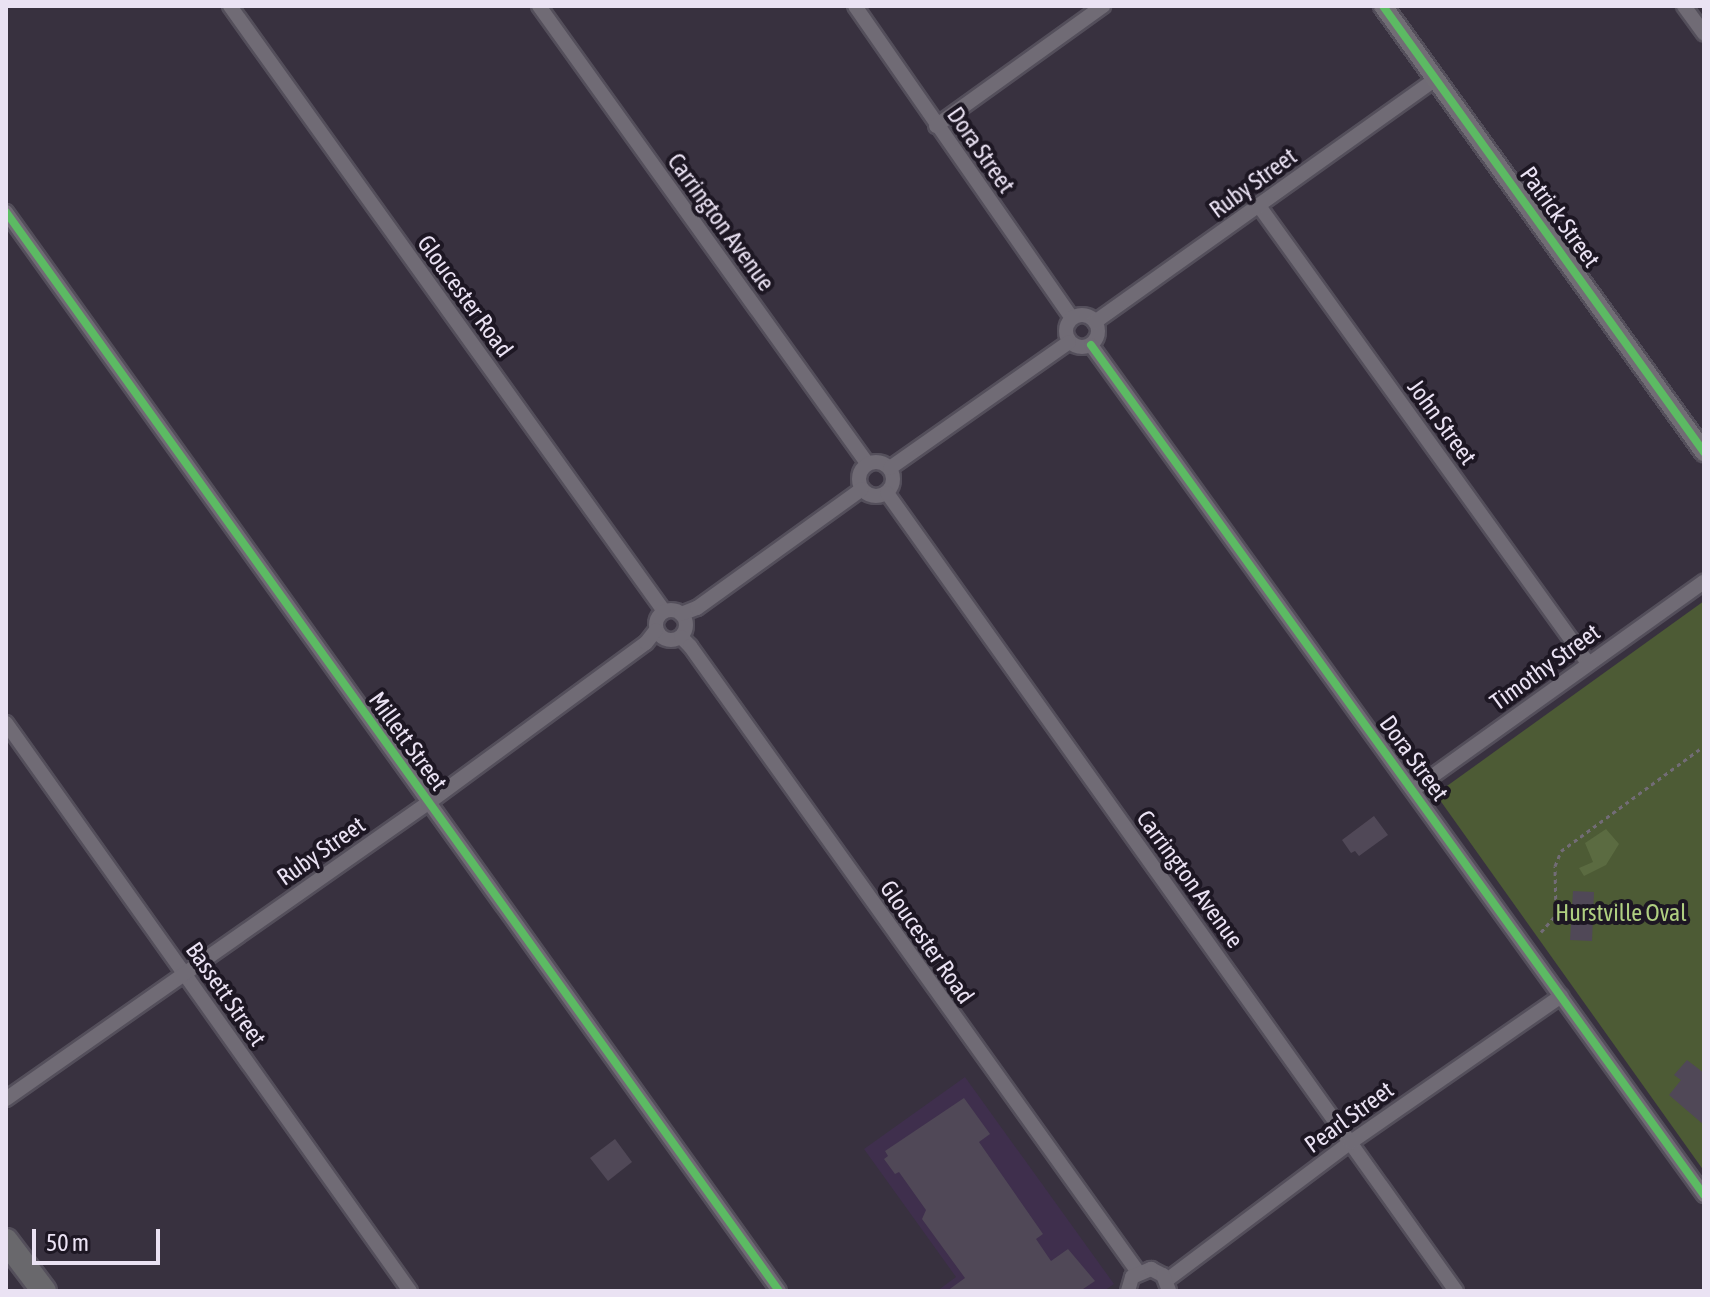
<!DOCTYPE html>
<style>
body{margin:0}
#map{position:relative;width:1710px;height:1297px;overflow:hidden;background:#38313f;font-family:"Asap Condensed",sans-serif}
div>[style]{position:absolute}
.built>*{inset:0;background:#3f2f4d}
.green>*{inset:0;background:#4d5b35}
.forest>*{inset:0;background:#5b6b41}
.building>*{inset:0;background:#504857}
.path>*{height:3px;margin-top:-1.5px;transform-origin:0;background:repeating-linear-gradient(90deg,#726c76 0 4px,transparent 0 8px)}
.roads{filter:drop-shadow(2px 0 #544f5b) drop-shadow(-2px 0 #544f5b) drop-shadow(0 2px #544f5b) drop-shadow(0 -2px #544f5b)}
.street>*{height:14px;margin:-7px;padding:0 7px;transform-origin:7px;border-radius:7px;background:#706b75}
.street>.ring{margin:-7px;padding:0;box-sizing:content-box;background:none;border:14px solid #706b75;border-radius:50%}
.secondary>*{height:18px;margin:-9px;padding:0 9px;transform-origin:9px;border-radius:9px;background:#716d75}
.highway>*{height:24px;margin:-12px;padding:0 12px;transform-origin:12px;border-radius:12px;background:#69686c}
.cycleway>*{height:8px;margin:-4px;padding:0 4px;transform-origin:4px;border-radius:4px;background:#5cba63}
span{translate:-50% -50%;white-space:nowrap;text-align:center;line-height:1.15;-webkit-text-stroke:8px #1d1723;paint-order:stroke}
.street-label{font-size:24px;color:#eae2f3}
.park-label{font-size:24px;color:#b0cf81}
.frame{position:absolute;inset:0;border:8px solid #eae2f3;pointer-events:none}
.scale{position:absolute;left:32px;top:1229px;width:128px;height:36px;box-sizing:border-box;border:4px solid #eae2f3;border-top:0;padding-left:10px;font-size:24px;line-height:28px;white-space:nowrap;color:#eae2f3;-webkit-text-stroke:6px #1d1723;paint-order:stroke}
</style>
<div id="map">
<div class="built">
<div style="clip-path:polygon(965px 1077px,1114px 1284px,1104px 1291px,937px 1291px,956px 1277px,864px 1149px)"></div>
</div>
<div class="green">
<div style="clip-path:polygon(1704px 601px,1704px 1171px,1437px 796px,1440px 791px)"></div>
</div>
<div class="forest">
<div style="clip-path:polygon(1606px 829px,1619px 844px,1606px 865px,1584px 876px,1579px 868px,1593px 862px,1585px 843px)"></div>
</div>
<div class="building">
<div style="clip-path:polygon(1374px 816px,1388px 835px,1359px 856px,1355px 851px,1351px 853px,1342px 840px)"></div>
<div style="clip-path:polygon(1573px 891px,1594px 892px,1592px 941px,1570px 940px)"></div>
<div style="clip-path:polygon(1687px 1060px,1704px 1073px,1704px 1125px,1669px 1095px,1681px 1080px,1674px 1075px)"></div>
<div style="clip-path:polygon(964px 1098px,990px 1134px,979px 1142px,1043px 1234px,1036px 1239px,1051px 1261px,1068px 1249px,1095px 1281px,1080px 1291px,947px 1291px,965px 1278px,922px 1219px,926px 1210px,899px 1172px,895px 1174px,884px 1159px,888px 1156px,885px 1151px)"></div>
<div style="clip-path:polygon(615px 1139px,632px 1162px,608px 1181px,590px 1158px)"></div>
</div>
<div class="path">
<div style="left:1541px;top:932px;width:23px;rotate:-49deg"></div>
<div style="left:1556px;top:915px;width:49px;rotate:-91.2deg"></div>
<div style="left:1555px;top:866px;width:16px;rotate:-68deg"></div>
<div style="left:1561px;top:851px;width:177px;rotate:-36.3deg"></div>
</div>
<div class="roads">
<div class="street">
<div style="left:230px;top:6px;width:745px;rotate:54.35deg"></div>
<div style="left:539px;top:6px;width:563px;rotate:54.33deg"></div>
<div style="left:855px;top:6px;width:380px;rotate:55.2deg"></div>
<div style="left:1684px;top:6px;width:34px;rotate:54deg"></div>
<div style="left:936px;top:126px;width:206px;rotate:-35.7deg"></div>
<div style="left:1259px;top:206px;width:563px;rotate:54.25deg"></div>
<div style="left:6px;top:212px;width:1327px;rotate:54.38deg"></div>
<div class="ring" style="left:1066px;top:315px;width:18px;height:18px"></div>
<div style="left:1095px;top:322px;width:419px;rotate:-35.5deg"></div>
<div style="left:1091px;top:345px;width:1048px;rotate:54.2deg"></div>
<div class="ring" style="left:859px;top:462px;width:20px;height:20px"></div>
<div style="left:890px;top:468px;width:219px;rotate:-35.1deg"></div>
<div style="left:887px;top:493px;width:980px;rotate:54.51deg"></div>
<div class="ring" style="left:656px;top:610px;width:16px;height:16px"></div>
<div style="left:681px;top:614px;width:17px;rotate:-21deg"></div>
<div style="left:697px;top:608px;width:203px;rotate:-35.8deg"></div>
<div style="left:681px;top:637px;width:13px;rotate:45deg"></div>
<div style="left:690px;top:646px;width:770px;rotate:54.41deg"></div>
<div style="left:6px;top:723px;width:697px;rotate:54.58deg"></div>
<div style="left:1413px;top:790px;width:358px;rotate:-35.6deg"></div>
<div style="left:6px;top:1099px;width:515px;rotate:-35.05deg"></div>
<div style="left:428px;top:803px;width:270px;rotate:-36.3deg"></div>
<div style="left:646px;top:643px;width:16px;rotate:-52deg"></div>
<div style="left:1167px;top:1280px;width:230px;rotate:-36.9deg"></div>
<div style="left:1351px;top:1142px;width:256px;rotate:-34.8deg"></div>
<div style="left:1128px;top:1291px;width:15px;rotate:-74deg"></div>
<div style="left:1132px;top:1277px;width:21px;rotate:-23deg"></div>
<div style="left:1151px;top:1269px;width:13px;rotate:27deg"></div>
<div style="left:1163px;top:1275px;width:17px;rotate:69deg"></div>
</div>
<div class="secondary">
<div style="left:1383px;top:6px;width:550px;rotate:54.26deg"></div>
</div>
<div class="highway">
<div style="left:6px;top:1241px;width:63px;rotate:52.8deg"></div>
</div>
</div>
<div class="cycleway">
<div style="left:1383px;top:6px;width:550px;rotate:54.26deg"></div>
<div style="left:6px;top:212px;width:1327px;rotate:54.38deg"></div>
<div style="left:1091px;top:345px;width:1048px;rotate:54.2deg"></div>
</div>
<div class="street-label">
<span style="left:981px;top:150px;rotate:55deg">Dora Street</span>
<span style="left:1253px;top:183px;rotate:-36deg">Ruby Street</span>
<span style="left:1560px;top:217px;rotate:54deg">Patrick Street</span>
<span style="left:721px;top:222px;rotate:54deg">Carrington Avenue</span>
<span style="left:465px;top:296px;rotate:54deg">Gloucester Road</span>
<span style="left:1442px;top:422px;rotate:54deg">John Street</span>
<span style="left:1545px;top:667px;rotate:-36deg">Timothy Street</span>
<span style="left:408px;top:741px;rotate:54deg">Millett Street</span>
<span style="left:1414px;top:758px;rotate:54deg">Dora Street</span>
<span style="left:321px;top:851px;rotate:-35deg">Ruby Street</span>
<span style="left:1190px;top:879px;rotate:54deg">Carrington Avenue</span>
<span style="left:927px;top:942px;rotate:55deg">Gloucester Road</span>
<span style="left:226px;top:994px;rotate:55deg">Bassett Street</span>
<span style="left:1349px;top:1117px;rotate:-36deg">Pearl Street</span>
</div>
<div class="park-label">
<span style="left:1621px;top:913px">Hurstville Oval</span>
</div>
<div class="frame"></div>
<div class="scale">50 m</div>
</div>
